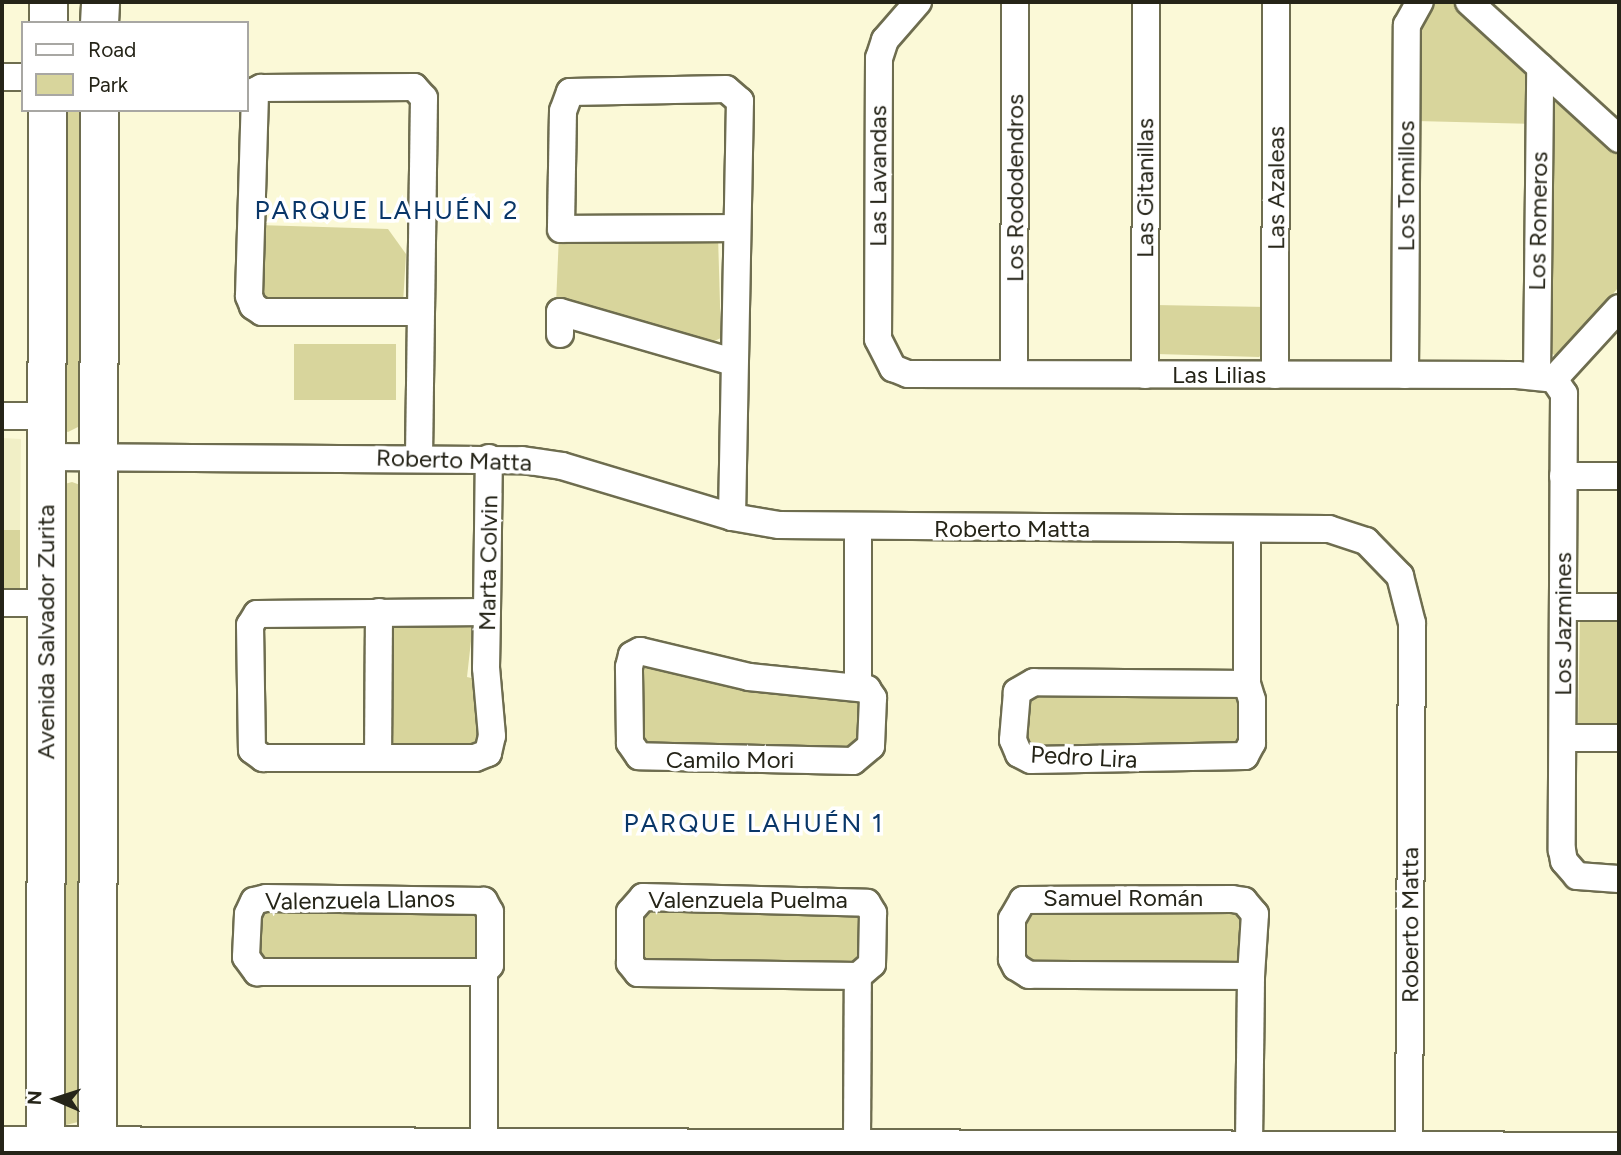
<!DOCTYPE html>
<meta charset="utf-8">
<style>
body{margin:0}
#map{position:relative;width:1621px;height:1155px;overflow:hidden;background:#fbf9d7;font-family:Figtree,sans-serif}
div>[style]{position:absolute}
.built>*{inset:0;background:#f1efc6}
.green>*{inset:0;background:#d8d59c}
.roads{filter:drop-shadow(2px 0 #6e6d4f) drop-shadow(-2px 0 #6e6d4f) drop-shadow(0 2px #6e6d4f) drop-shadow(0 -2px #6e6d4f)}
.minor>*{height:26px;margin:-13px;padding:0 13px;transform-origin:13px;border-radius:13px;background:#fff}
.secondary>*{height:37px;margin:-18.5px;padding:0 18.5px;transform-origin:18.5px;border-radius:18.5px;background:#fff}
span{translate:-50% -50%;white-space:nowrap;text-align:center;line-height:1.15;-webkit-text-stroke:7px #fff;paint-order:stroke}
.street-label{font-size:24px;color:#252418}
.neighbourhood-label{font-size:26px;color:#093668;letter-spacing:2px}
.frame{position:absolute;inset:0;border:4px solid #252418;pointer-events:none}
.legend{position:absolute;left:21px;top:21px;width:228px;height:91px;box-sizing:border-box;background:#fff;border:2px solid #a8a7a3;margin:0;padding:9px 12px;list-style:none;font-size:21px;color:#252418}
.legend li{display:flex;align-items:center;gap:14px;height:35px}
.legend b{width:35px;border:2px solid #a8a7a3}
.north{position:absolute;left:21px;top:1064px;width:70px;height:70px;-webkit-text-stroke:5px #fff;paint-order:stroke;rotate:273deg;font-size:19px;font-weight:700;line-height:28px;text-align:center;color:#252418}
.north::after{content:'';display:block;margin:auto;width:24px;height:32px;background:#252418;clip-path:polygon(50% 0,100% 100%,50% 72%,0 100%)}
</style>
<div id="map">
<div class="built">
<div style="clip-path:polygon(2px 438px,21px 439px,20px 530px,2px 530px)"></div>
</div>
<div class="green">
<div style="clip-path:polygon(1431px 2px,1455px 2px,1523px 64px,1534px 88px,1532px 124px,1416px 121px,1418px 21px)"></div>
<div style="clip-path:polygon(1556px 97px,1619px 155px,1619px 287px,1557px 357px,1550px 352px,1549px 99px)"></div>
<div style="clip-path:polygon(59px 110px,87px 110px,84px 424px,68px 432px,62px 430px)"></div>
<div style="clip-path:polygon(258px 225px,388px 229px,406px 254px,403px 303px,259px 301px)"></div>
<div style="clip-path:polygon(559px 235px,718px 236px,721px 338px,705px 345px,556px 304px)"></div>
<div style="clip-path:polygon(1155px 305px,1268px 307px,1265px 352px,1259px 357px,1157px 354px)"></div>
<div style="clip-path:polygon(294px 344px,396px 344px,396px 400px,294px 400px)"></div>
<div style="clip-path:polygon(72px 482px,83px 486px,82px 1121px,66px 1125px,60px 1121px,61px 485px)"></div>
<div style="clip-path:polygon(2px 530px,20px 530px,20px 591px,2px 591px)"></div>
<div style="clip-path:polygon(1619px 613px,1619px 730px,1578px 726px,1580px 618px)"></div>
<div style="clip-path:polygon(473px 623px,467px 677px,480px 680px,483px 746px,391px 751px,385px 624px)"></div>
<div style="clip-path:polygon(639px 663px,866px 700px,860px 750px,640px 748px)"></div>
<div style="clip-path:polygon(1238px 692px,1244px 747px,1028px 752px,1021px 694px)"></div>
<div style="clip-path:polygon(640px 905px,866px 913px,859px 967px,640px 966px)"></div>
<div style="clip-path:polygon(479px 907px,483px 961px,263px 967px,254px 958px,257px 910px)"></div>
<div style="clip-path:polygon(1243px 909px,1245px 965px,1025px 967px,1020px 910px)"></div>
</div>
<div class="roads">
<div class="minor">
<div style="left:918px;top:2px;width:50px;rotate:131deg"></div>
<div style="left:885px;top:40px;width:19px;rotate:108deg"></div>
<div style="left:879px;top:58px;width:281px;rotate:90.2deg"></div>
<div style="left:878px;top:339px;width:33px;rotate:63deg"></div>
<div style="left:893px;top:368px;width:16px;rotate:22deg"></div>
<div style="left:908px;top:374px;width:609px;rotate:0.09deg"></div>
<div style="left:1517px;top:375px;width:37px;rotate:6deg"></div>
<div style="left:1469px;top:2px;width:203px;rotate:42.4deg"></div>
<div style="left:2px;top:77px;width:21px"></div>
<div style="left:419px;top:312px;width:157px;rotate:180deg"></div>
<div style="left:262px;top:312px;width:11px;rotate:-146deg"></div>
<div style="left:253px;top:306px;width:11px;rotate:-112deg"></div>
<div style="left:249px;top:296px;width:205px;rotate:-88.3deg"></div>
<div style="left:255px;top:91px;width:7px;rotate:-27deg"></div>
<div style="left:261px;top:88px;width:153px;rotate:-0.4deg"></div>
<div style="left:414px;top:87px;width:15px;rotate:48deg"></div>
<div style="left:424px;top:98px;width:360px;rotate:90.8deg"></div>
<div style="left:560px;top:334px;width:22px;rotate:-90deg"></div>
<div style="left:560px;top:312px;width:180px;rotate:16.1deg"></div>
<div style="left:1014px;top:374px;width:372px;rotate:-89.8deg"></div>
<div style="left:1145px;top:375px;width:373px;rotate:-89.8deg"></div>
<div style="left:1275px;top:375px;width:373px;rotate:-89.8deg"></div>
<div style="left:1405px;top:375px;width:350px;rotate:-89.7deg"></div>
<div style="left:1407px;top:25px;width:26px;rotate:-61deg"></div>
<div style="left:1537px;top:376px;width:309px;rotate:-89.4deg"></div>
<div style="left:1554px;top:379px;width:18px;rotate:56deg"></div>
<div style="left:1564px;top:394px;width:456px;rotate:90.3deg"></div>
<div style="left:1562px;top:850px;width:11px;rotate:80deg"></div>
<div style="left:1564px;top:861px;width:20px;rotate:49deg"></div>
<div style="left:1577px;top:876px;width:42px;rotate:4.1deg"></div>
<div style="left:1554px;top:379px;width:96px;rotate:-47.5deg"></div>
<div style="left:2px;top:416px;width:45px"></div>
<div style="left:47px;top:457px;width:475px;rotate:0.4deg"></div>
<div style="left:522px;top:460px;width:40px;rotate:8.5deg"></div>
<div style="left:562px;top:466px;width:177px;rotate:16.7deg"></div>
<div style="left:732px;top:517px;width:48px;rotate:9.7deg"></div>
<div style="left:779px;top:525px;width:550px;rotate:0.42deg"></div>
<div style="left:1329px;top:529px;width:39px;rotate:18deg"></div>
<div style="left:1366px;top:541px;width:49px;rotate:45.8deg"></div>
<div style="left:1400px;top:576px;width:49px;rotate:75.7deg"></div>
<div style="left:1412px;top:623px;width:520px;rotate:90.33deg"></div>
<div style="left:1563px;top:476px;width:56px"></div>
<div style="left:732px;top:517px;width:416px;rotate:-88.9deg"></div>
<div style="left:740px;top:101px;width:18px;rotate:-139deg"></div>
<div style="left:726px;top:89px;width:156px;rotate:178.9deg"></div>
<div style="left:570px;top:92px;width:20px;rotate:110deg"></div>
<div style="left:563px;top:111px;width:118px;rotate:91deg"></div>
<div style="left:561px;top:229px;width:173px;rotate:-0.3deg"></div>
<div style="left:2px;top:603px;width:44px"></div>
<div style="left:1563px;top:607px;width:56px"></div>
<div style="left:487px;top:612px;width:230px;rotate:179.5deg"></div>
<div style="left:257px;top:614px;width:13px;rotate:122deg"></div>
<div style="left:250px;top:625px;width:125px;rotate:89.1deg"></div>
<div style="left:252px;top:750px;width:14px;rotate:36deg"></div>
<div style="left:263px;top:758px;width:212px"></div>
<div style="left:475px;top:758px;width:14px;rotate:-21deg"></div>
<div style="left:488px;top:753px;width:17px;rotate:-77deg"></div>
<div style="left:492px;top:736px;width:68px;rotate:-95deg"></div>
<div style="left:486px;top:668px;width:56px;rotate:-89deg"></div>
<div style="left:487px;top:612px;width:154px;rotate:-89.3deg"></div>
<div style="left:640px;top:651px;width:112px;rotate:13.4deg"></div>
<div style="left:749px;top:677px;width:119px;rotate:5.8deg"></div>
<div style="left:867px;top:689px;width:11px;rotate:56deg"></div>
<div style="left:873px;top:698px;width:48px;rotate:92.4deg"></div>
<div style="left:871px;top:746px;width:23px;rotate:140deg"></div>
<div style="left:853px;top:761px;width:214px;rotate:-178.7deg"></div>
<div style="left:639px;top:756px;width:16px;rotate:-125deg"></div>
<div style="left:630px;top:743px;width:76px;rotate:-90.8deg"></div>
<div style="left:629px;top:667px;width:12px;rotate:-76deg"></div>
<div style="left:632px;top:655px;width:9px;rotate:-27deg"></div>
<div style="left:1247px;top:684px;width:213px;rotate:-179.5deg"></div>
<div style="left:1034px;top:682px;width:20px;rotate:150deg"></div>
<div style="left:1017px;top:692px;width:48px;rotate:94.8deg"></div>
<div style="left:1013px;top:740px;width:15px;rotate:67deg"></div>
<div style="left:1019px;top:754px;width:13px;rotate:27deg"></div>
<div style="left:1031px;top:760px;width:214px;rotate:-1.1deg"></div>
<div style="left:1245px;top:756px;width:15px;rotate:-62deg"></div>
<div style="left:1252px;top:743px;width:43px;rotate:-90deg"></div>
<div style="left:1252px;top:700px;width:17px;rotate:-107deg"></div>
<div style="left:1247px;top:684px;width:155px;rotate:-90deg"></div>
<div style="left:858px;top:685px;width:156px;rotate:-90deg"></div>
<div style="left:1563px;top:738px;width:56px"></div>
<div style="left:378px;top:758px;width:146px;rotate:-89.6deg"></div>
<div style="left:643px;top:897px;width:224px;rotate:1.5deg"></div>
<div style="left:867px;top:903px;width:12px;rotate:59deg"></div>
<div style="left:873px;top:913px;width:51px;rotate:91.1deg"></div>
<div style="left:872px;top:964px;width:18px;rotate:139deg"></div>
<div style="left:858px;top:976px;width:220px;rotate:-179.2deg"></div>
<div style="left:638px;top:973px;width:13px;rotate:-129deg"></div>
<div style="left:630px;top:963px;width:51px;rotate:-90deg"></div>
<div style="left:630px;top:912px;width:20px;rotate:-49deg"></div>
<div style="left:1232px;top:899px;width:12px;rotate:9deg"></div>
<div style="left:1244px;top:901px;width:17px;rotate:50deg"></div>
<div style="left:1255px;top:914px;width:62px;rotate:93.7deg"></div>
<div style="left:1251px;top:976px;width:222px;rotate:-179.7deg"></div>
<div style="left:1029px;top:975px;width:15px;rotate:-148deg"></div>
<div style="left:1016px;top:967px;width:9px;rotate:-117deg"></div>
<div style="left:1012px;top:959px;width:40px;rotate:-90deg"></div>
<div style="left:1012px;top:919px;width:22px;rotate:-60deg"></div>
<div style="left:1023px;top:900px;width:209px;rotate:-0.3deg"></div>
<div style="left:2px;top:1140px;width:1617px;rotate:0.21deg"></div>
<div style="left:484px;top:1141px;width:169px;rotate:-90deg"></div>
<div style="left:484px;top:972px;width:9px;rotate:-49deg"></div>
<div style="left:490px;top:965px;width:53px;rotate:-90deg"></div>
<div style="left:490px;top:912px;width:13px;rotate:-119deg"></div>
<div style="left:484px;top:901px;width:218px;rotate:-179.2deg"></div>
<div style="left:266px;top:898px;width:12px;rotate:166deg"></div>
<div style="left:254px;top:901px;width:14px;rotate:115deg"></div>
<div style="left:248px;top:914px;width:43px;rotate:92.7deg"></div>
<div style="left:246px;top:957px;width:19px;rotate:54deg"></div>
<div style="left:257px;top:972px;width:227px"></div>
<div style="left:857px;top:1142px;width:166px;rotate:-89.7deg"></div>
<div style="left:1249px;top:1143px;width:167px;rotate:-89.3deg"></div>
</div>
<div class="secondary">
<div style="left:48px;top:23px;width:21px;rotate:-90deg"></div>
<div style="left:99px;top:23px;width:21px;rotate:-87deg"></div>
<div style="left:45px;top:1153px;width:1043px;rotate:-89.89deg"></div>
<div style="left:97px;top:1153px;width:1043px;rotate:-89.89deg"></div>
</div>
</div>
<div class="street-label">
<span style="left:878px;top:176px;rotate:-90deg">Las Lavandas</span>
<span style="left:1406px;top:186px;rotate:-90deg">Los Tomillos</span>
<span style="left:1015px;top:188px;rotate:-90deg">Los Rododendros</span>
<span style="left:1145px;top:188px;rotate:-90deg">Las Gitanillas</span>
<span style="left:1276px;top:188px;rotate:-90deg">Las Azaleas</span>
<span style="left:1538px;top:221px;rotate:-89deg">Los Romeros</span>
<span style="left:1219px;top:375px">Las Lilias</span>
<span style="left:454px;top:460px;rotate:2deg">Roberto Matta</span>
<span style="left:1012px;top:529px">Roberto Matta</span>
<span style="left:488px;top:563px;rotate:-89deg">Marta Colvin</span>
<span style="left:1563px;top:624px;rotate:-90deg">Los Jazmines</span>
<span style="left:46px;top:632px;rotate:-90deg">Avenida Salvador Zurita</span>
<span style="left:1084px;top:757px;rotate:3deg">Pedro Lira</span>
<span style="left:730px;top:760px">Camilo Mori</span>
<span style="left:1123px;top:898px">Samuel Román</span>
<span style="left:360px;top:900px;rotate:-1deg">Valenzuela Llanos</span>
<span style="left:748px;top:900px">Valenzuela Puelma</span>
<span style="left:1410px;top:925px;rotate:-90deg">Roberto Matta</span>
</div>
<div class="neighbourhood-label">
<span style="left:387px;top:211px">PARQUE LAHUÉN 2</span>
<span style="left:754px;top:824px">PARQUE LAHUÉN 1</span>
</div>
<div class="frame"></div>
<ul class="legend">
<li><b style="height:9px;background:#fff"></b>Road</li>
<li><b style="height:19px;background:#d8d59c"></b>Park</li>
</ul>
<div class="north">N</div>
</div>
